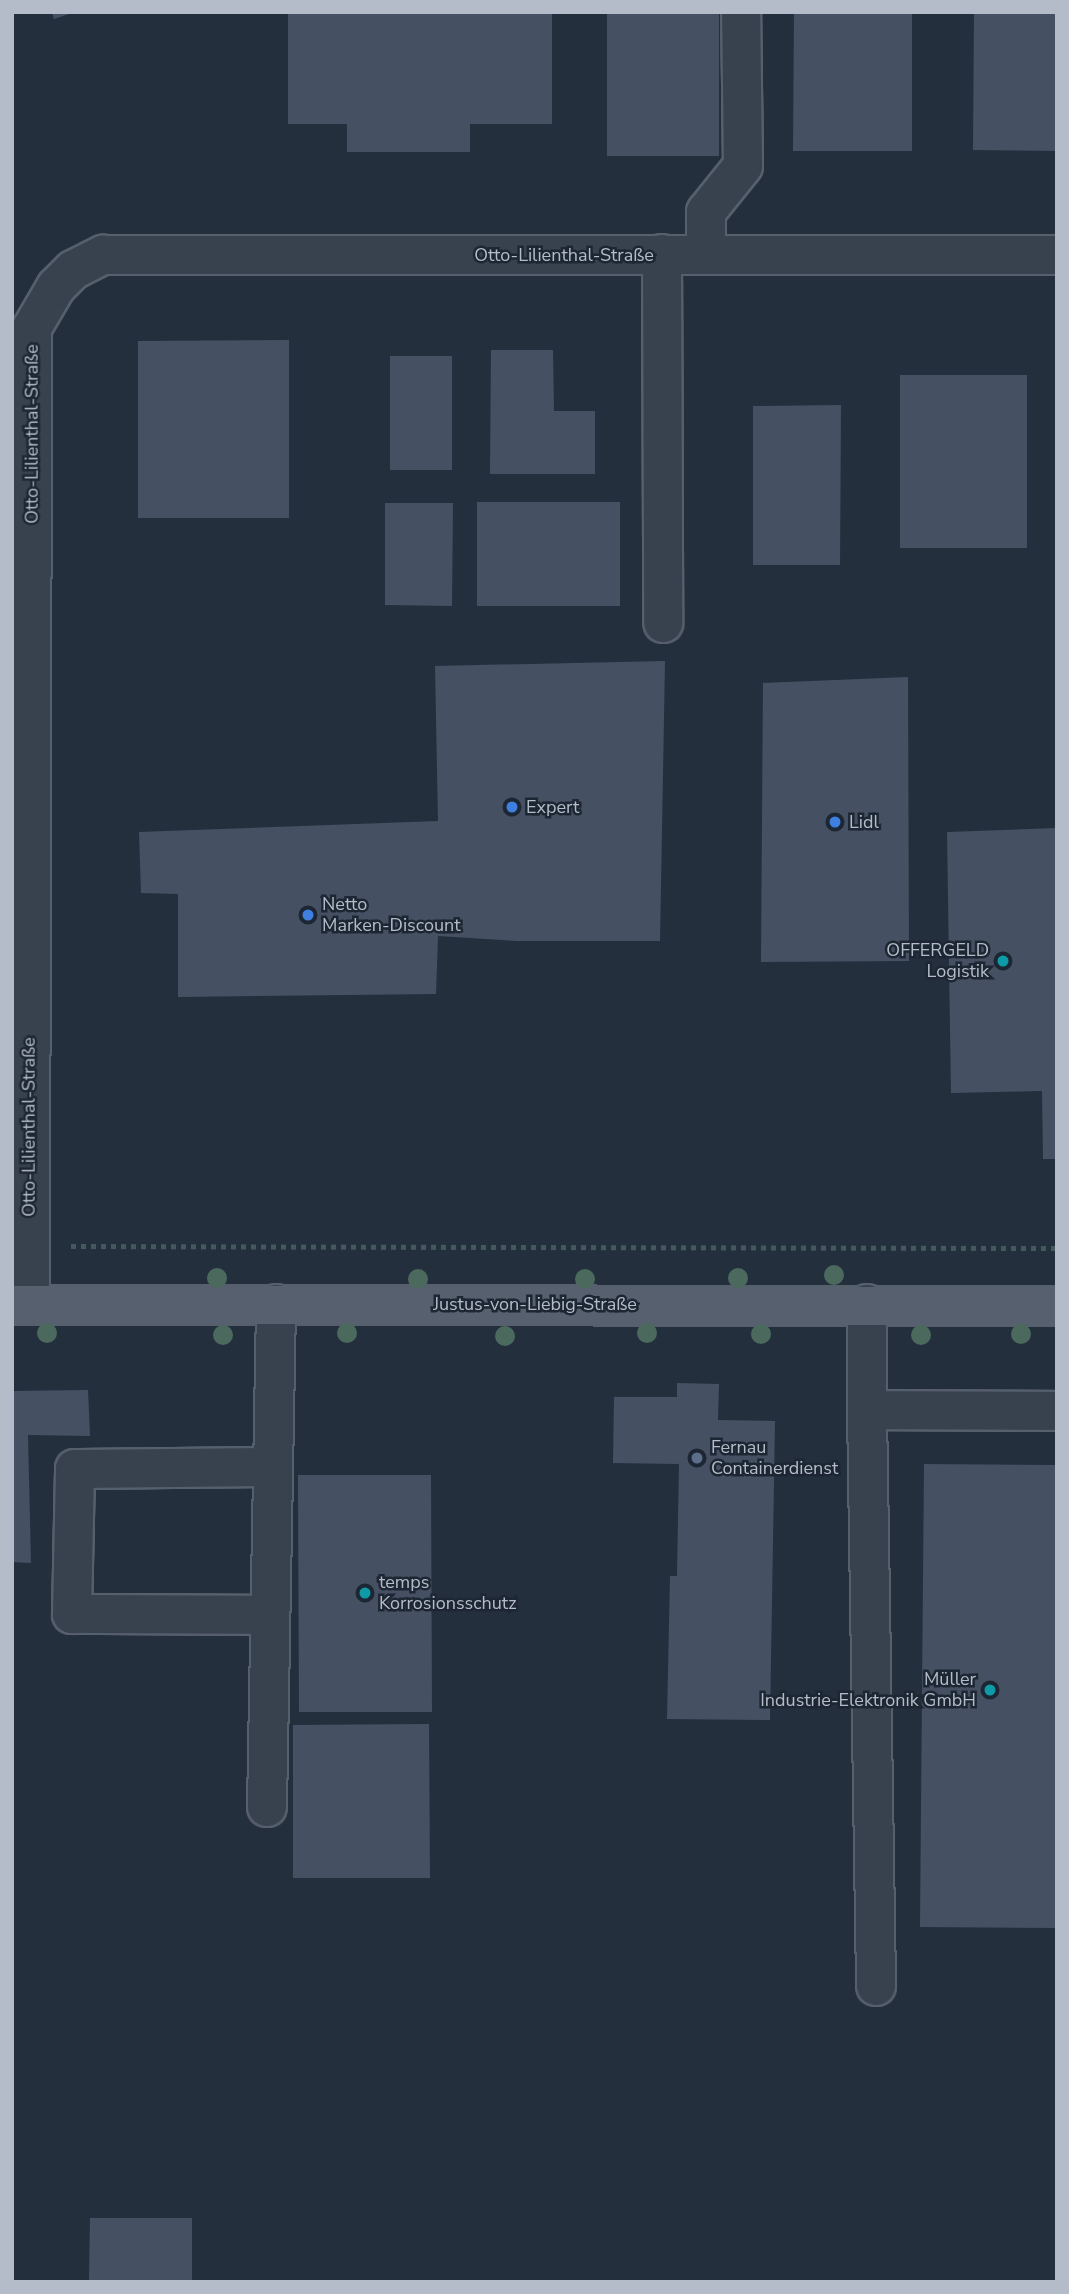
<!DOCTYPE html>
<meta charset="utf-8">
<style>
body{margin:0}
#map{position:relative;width:1069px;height:2294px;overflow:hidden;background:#242f3e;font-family:"Nunito Sans",sans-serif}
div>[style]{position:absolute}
.building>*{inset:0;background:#455162}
.path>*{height:4.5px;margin-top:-2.25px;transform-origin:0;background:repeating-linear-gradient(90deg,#44595c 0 5px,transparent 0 10px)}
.roads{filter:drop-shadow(2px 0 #565f6c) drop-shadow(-2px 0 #565f6c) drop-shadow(0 2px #565f6c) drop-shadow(0 -2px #565f6c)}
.minor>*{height:38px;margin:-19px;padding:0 19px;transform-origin:19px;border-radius:19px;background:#38414e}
.major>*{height:38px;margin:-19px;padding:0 19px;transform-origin:19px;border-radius:19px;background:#56606e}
.trees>*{width:20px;height:20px;margin:-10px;border-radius:50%;background:#4b6a5d}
.dots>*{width:19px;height:19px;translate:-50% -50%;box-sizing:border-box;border:4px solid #1d2633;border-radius:50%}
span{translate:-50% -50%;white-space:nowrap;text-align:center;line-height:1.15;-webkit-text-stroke:5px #1d2633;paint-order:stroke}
.street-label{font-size:18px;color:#b4bcc9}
.poi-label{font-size:18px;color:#b4bcc9}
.left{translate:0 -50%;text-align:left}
.right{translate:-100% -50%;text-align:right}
.frame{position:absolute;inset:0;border:14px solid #b4bcc9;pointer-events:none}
</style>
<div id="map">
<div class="building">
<div style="clip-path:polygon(52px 12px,72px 12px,72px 13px,54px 19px)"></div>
<div style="clip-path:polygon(288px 12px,552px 12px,552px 124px,470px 124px,470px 152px,347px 152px,347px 124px,288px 124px)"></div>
<div style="clip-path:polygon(607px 12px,719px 12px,719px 156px,607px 156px)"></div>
<div style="clip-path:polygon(794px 12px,912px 12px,912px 151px,793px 151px)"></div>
<div style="clip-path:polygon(974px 12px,1057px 12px,1057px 151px,973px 150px)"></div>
<div style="clip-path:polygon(289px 340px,289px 518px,138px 518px,138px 341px)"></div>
<div style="clip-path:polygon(491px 350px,553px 350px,554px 411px,595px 411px,595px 474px,490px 474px)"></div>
<div style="clip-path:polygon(390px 356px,452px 356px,452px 470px,390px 470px)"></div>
<div style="clip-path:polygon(900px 375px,1027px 375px,1027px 548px,900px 548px)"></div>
<div style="clip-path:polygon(841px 405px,840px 565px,753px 565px,753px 406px)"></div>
<div style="clip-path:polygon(477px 502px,620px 502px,620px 606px,477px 606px)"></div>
<div style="clip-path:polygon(385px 503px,453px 503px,452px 606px,385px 605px)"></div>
<div style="clip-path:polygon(665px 661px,660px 941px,517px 941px,438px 936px,436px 994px,178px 997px,178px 894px,141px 893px,139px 832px,438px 821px,435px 666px)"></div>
<div style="clip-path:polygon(908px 677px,909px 961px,761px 962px,763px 683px)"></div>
<div style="clip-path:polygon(1057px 828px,1057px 1159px,1043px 1159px,1042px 1091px,951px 1093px,947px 832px)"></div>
<div style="clip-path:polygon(677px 1383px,719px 1384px,718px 1420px,775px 1421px,770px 1720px,667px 1719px,670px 1576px,677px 1576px,679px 1464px,613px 1463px,614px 1397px,677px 1397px)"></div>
<div style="clip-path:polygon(88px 1390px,90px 1436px,28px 1435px,31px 1563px,12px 1562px,12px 1391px)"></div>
<div style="clip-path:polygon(924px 1464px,1057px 1465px,1057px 1928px,920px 1927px)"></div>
<div style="clip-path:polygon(298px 1475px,431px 1475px,432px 1712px,299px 1712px)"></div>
<div style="clip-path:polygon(429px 1724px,430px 1878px,293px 1878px,293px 1725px)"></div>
<div style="clip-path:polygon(90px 2218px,192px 2218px,192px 2282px,89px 2282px)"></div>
</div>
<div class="path">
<div style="left:71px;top:1246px;width:986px;rotate:0.12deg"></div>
</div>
<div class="roads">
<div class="minor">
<div style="left:662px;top:254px;width:369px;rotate:89.8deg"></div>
<div style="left:706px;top:255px;width:43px;rotate:-90deg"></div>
<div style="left:706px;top:212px;width:59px;rotate:-51.2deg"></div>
<div style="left:743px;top:166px;width:154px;rotate:-90.7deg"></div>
<div style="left:867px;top:1304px;width:106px;rotate:90deg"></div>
<div style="left:867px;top:1410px;width:190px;rotate:0.3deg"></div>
<div style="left:30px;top:1305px;width:977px;rotate:-89.88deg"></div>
<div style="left:32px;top:328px;width:48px;rotate:-59.7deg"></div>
<div style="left:56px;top:287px;width:24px;rotate:-45deg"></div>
<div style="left:73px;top:270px;width:34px;rotate:-27deg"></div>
<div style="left:103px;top:255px;width:954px"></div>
<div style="left:867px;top:1410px;width:576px;rotate:89.1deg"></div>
<div style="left:270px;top:1615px;width:198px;rotate:-179.7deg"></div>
<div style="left:72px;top:1614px;width:145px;rotate:-88.8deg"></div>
<div style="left:75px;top:1469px;width:196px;rotate:-0.6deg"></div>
<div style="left:267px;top:1807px;width:503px;rotate:-88.97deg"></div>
</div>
<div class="major">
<div style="left:12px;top:1305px;width:1045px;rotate:0.05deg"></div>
</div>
</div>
<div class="trees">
<div style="left:834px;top:1275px"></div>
<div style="left:217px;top:1278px"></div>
<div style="left:738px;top:1278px"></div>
<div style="left:418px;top:1279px"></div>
<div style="left:585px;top:1279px"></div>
<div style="left:47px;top:1333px"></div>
<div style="left:347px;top:1333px"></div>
<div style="left:647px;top:1333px"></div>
<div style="left:761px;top:1334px"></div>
<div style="left:1021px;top:1334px"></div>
<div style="left:223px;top:1335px"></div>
<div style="left:921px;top:1335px"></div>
<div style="left:505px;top:1336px"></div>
</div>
<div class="dots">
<div style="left:512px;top:807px;background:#3f7fe0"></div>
<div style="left:835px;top:822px;background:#3f7fe0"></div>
<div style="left:308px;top:915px;background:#3f7fe0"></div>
<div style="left:1003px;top:961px;background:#0f9aa8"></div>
<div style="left:697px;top:1458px;background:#5c6f8a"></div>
<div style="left:365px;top:1593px;background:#0f9aa8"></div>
<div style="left:990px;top:1690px;background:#0f9aa8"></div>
</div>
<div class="street-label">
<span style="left:564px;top:255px">Otto-Lilienthal-Straße</span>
<span style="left:32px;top:434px;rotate:-90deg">Otto-Lilienthal-Straße</span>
<span style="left:29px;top:1127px;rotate:-90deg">Otto-Lilienthal-Straße</span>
<span style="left:535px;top:1304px">Justus-von-Liebig-Straße</span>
</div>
<div class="poi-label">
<span class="left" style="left:526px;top:807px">Expert</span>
<span class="left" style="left:849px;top:822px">Lidl</span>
<span class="left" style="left:322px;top:915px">Netto<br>Marken-Discount</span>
<span class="right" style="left:989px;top:961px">OFFERGELD<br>Logistik</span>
<span class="left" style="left:711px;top:1458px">Fernau<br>Containerdienst</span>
<span class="left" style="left:379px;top:1593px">temps<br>Korrosionsschutz</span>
<span class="right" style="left:976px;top:1690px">Müller<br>Industrie-Elektronik GmbH</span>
</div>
<div class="frame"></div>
</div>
